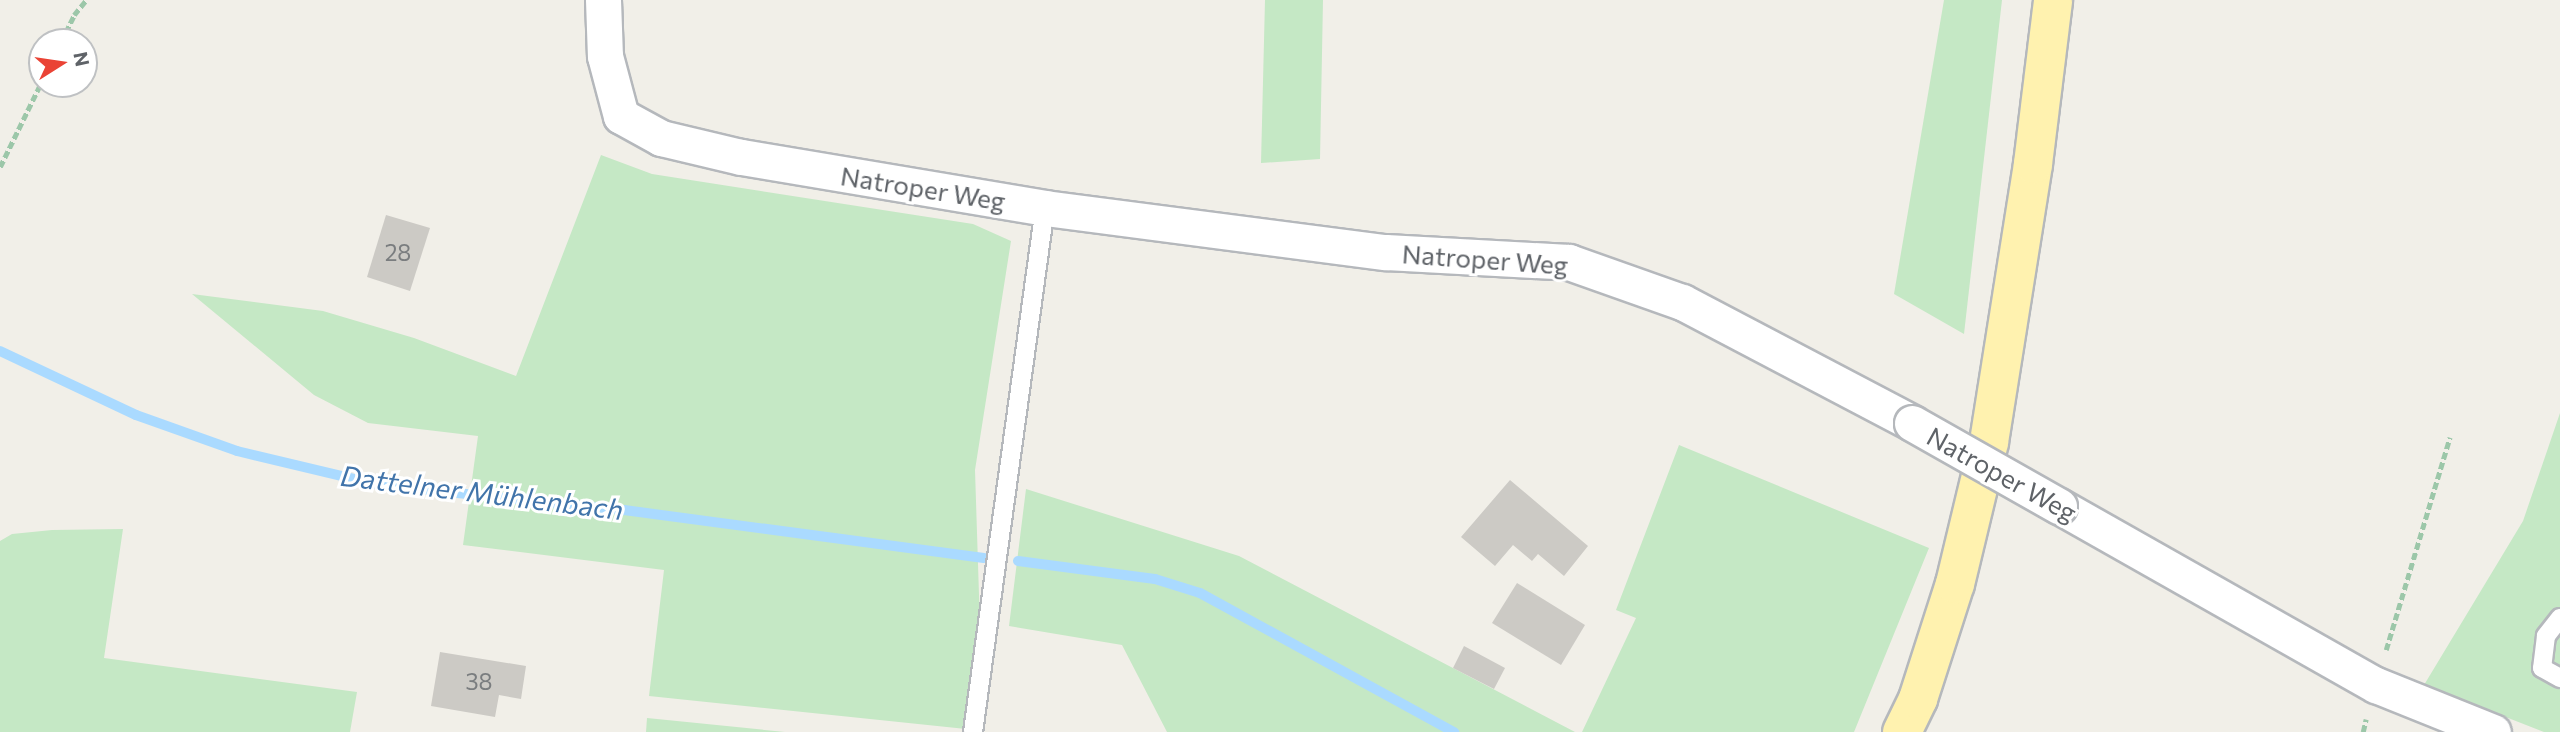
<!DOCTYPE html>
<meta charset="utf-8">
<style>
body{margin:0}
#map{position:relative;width:2560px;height:732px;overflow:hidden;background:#f1efe8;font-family:Commissioner,sans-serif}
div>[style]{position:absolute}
.green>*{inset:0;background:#c5e8c5}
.stream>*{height:10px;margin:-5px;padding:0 5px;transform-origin:5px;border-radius:5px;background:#aadaff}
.building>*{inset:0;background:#cccac5}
.path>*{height:4.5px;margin-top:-2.25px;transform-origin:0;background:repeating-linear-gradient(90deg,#9cc7a9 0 7px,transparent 0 10.5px)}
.roads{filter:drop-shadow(2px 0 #b5b8bc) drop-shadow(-2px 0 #b5b8bc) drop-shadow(0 2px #b5b8bc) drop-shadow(0 -2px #b5b8bc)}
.service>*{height:18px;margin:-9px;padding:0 9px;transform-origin:9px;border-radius:9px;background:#fff}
.minor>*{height:35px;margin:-17.5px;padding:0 17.5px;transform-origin:17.5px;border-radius:17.5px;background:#fff}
.primary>*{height:38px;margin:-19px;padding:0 19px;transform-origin:19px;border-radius:19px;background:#fff2af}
.bridges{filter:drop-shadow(2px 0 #b5b8bc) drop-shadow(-2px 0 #b5b8bc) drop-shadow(0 2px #b5b8bc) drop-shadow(0 -2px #b5b8bc)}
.minor-bridge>*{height:35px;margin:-17.5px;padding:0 17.5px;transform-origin:17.5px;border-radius:17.5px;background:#fff}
span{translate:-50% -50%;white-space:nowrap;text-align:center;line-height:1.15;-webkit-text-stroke:6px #fff;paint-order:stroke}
.number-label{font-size:23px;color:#7a7d7f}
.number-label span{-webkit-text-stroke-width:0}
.street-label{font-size:26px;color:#5f6368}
.water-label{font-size:28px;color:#4174aa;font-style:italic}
.north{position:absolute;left:28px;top:28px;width:70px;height:70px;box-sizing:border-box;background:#fff;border:2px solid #bfc1c3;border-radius:50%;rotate:78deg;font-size:19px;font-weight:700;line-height:28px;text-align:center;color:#5f6368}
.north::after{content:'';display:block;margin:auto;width:24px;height:32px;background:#ea4335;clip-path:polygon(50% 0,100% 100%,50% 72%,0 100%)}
</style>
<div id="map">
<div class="green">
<div style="clip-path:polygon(1265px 0,1323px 0,1320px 159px,1261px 163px)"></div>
<div style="clip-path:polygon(1944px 0,2002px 0,1964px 334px,1894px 294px)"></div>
<div style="clip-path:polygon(601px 155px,652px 174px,973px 224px,1011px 241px,975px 470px,980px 626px,966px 729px,649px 696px,664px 570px,463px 545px,478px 436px,368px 423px,314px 395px,192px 294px,323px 311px,414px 338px,516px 376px)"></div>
<div style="clip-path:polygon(2560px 413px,2560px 732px,2544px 732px,2424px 685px,2523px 521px)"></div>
<div style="clip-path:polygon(1679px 445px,1929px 548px,1854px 732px,1582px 732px,1636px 618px,1616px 610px)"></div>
<div style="clip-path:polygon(1026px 489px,1239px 556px,1575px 732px,1167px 732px,1122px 645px,1009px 626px)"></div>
<div style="clip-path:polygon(123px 529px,104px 658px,357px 692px,350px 732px,0 732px,0 541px,12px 534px,52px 530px)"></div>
<div style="clip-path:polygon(647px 718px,785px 732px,646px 732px)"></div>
</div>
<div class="stream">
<div style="left:0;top:351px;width:150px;rotate:25.2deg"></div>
<div style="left:136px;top:415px;width:107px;rotate:19.6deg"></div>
<div style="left:237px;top:451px;width:147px;rotate:13.4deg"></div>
<div style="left:380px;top:485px;width:245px;rotate:5.9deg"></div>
<div style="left:624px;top:510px;width:363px;rotate:7.6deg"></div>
<div style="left:1018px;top:561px;width:138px;rotate:7.5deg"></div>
<div style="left:1155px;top:579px;width:47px;rotate:17.3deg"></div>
<div style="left:1200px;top:593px;width:290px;rotate:28.7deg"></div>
</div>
<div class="building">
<div style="clip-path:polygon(386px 215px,430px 228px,410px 291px,367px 277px)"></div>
<div style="clip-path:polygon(1510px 480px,1588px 546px,1564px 576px,1538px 554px,1532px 561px,1513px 545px,1495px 566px,1461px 537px)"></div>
<div style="clip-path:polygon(1517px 583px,1585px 625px,1561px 665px,1492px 623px)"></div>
<div style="clip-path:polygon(1464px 646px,1505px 668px,1494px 689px,1453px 668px)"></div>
<div style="clip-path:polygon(440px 652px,526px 666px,521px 699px,499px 695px,495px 717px,431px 706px)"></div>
</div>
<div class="path">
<div style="left:61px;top:42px;width:30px;rotate:-64deg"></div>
<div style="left:74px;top:15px;width:19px;rotate:-51deg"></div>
<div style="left:0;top:167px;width:96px;rotate:-64deg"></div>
<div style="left:2386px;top:650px;width:222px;rotate:-73.3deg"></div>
<div style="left:2363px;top:732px;width:13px;rotate:-77deg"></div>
</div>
<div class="roads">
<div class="service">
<div style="left:2560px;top:618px;width:23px;rotate:128deg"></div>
<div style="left:2546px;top:636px;width:32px;rotate:97deg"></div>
<div style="left:2542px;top:668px;width:21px;rotate:29deg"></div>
<div style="left:973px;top:732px;width:529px;rotate:-82.18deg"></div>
</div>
<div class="minor">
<div style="left:603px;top:0;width:56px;rotate:88deg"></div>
<div style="left:605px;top:56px;width:62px;rotate:75.1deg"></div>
<div style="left:621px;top:116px;width:46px;rotate:28.8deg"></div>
<div style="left:661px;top:138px;width:82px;rotate:13.4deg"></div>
<div style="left:741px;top:157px;width:308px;rotate:9.5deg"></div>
<div style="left:1045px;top:208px;width:344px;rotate:7.4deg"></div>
<div style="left:1386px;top:252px;width:183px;rotate:3.1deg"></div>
<div style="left:1569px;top:262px;width:120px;rotate:19.5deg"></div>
<div style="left:1682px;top:302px;width:260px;rotate:27.7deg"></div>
<div style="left:2059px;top:506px;width:364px;rotate:29.5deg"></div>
<div style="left:2376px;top:685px;width:126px;rotate:21.9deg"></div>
</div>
<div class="primary">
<div style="left:1902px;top:732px;width:37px;rotate:-64deg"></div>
<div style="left:1918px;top:699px;width:121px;rotate:-72.2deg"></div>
<div style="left:1955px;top:584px;width:146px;rotate:-76.5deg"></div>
<div style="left:1989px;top:442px;width:281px;rotate:-81deg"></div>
<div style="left:2033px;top:164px;width:165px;rotate:-83deg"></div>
</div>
</div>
<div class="bridges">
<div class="minor-bridge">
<div style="left:1912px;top:423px;width:169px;rotate:29.5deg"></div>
</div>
</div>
<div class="number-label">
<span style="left:398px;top:252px">28</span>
<span style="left:479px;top:681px">38</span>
</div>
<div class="street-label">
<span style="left:923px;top:188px;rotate:9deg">Natroper Weg</span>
<span style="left:1485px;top:259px;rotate:4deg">Natroper Weg</span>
<span style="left:2002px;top:474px;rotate:29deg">Natroper Weg</span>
</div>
<div class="water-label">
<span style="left:482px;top:492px;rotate:7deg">Dattelner Mühlenbach</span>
</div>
<div class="north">N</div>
</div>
